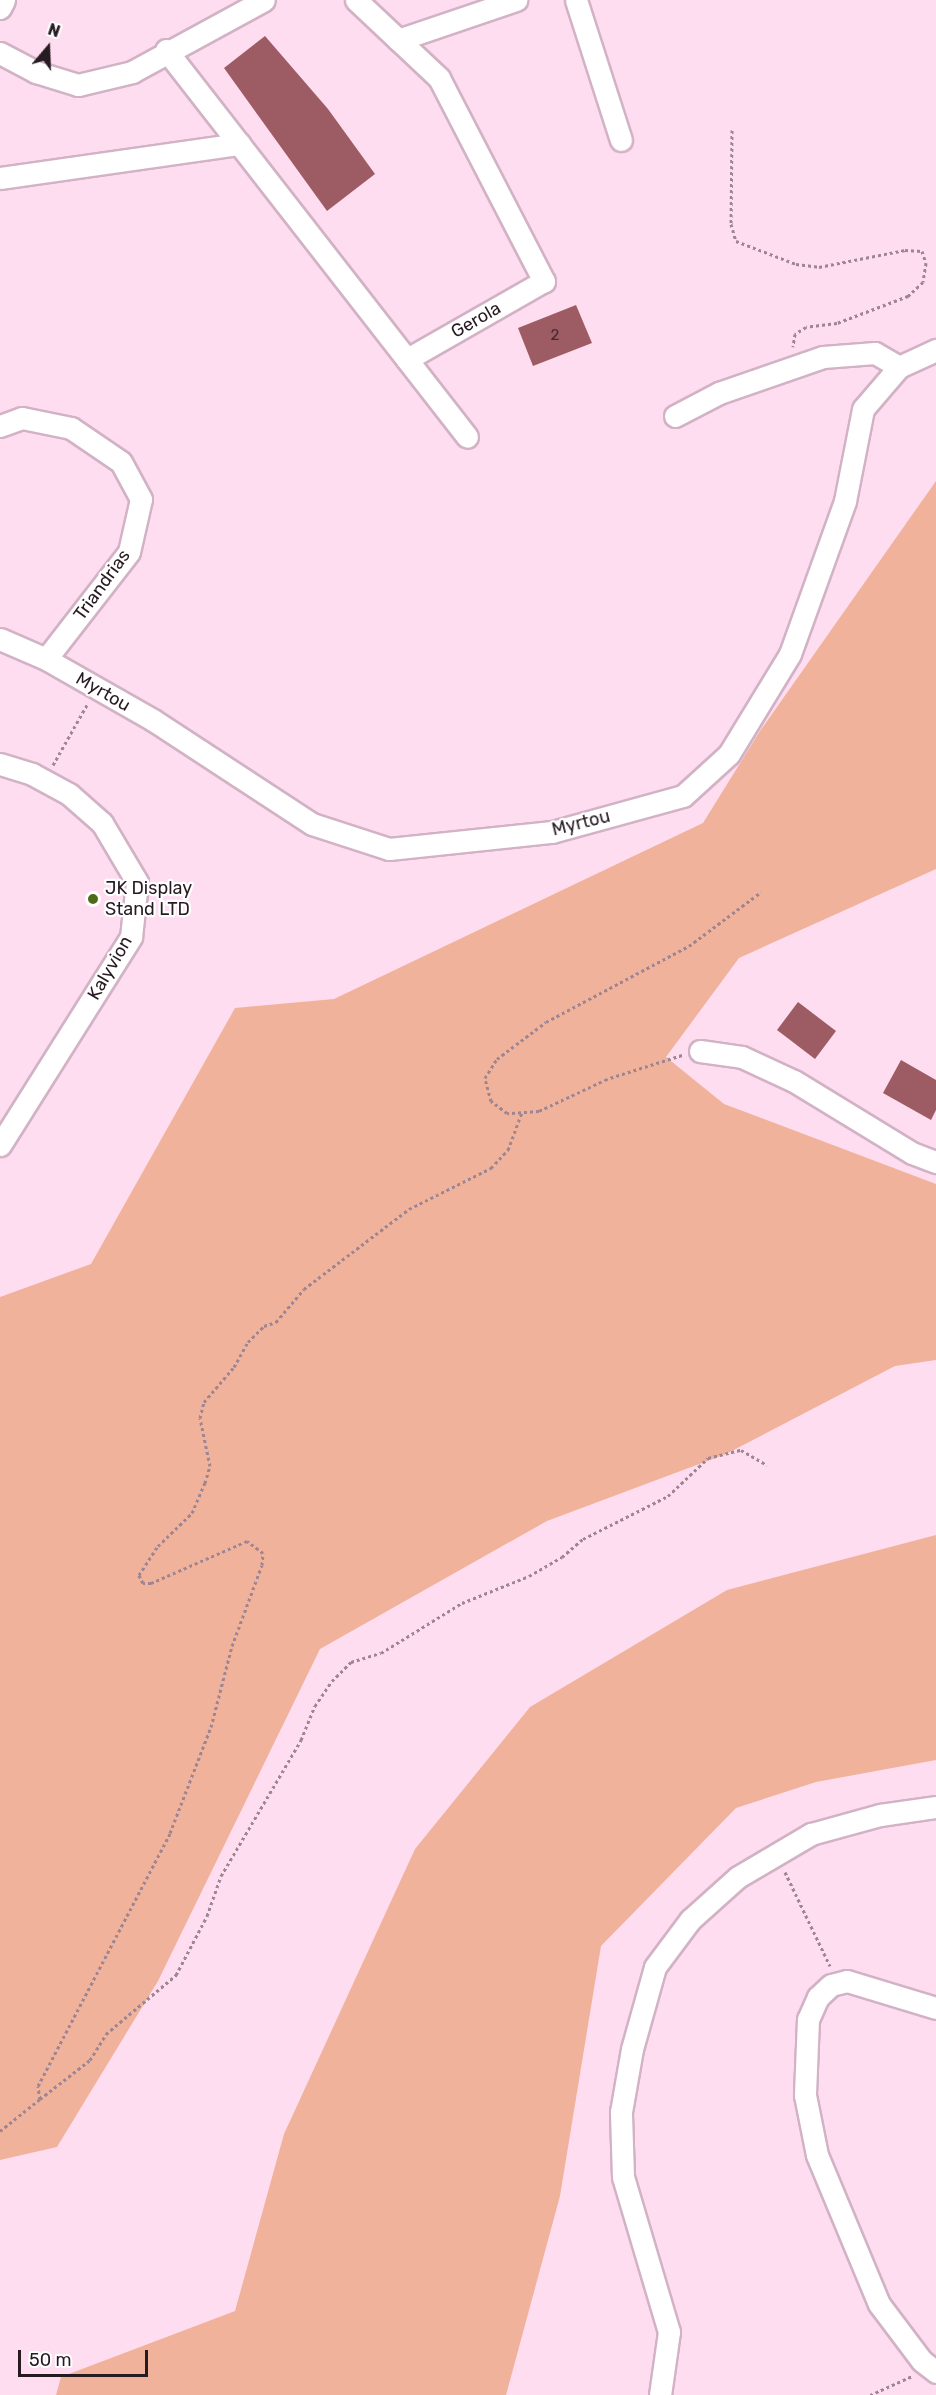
<!DOCTYPE html>
<style>
body{margin:0}
#map{position:relative;width:936px;height:2395px;overflow:hidden;background:#ffddf0;font-family:Rubik,sans-serif}
div>[style]{position:absolute}
.green>*{inset:0;background:#f1b29c}
.building>*{inset:0;background:#9d5b64}
.path>*{height:3px;margin-top:-1.5px;transform-origin:0;background:repeating-linear-gradient(90deg,#9d8592 0 3px,transparent 0 6px)}
.roads{filter:drop-shadow(2px 0 #d2b2c5) drop-shadow(-2px 0 #d2b2c5) drop-shadow(0 2px #d2b2c5) drop-shadow(0 -2px #d2b2c5)}
.minor>*{height:21px;margin:-10.5px;padding:0 10.5px;transform-origin:10.5px;border-radius:10.5px;background:#fff}
.dots>*{width:16px;height:16px;translate:-50% -50%;box-sizing:border-box;border:3px solid #fff;border-radius:50%}
span{translate:-50% -50%;white-space:nowrap;text-align:center;line-height:1.15;-webkit-text-stroke:4.5px #fff;paint-order:stroke}
.number-label{font-size:15px;color:#442b32}
.number-label span{-webkit-text-stroke-width:0}
.street-label{font-size:18px;color:#271b22}
.poi-label{font-size:18px;color:#271b22}
.left{translate:0 -50%;text-align:left}
.north{position:absolute;left:18px;top:18px;width:60px;height:60px;-webkit-text-stroke:4px #fff;paint-order:stroke;rotate:19deg;font-size:16px;font-weight:700;line-height:24px;text-align:center;color:#271b22}
.north::after{content:'';display:block;margin:auto;width:21px;height:27px;background:#271b22;clip-path:polygon(50% 0,100% 100%,50% 72%,0 100%)}
.scale{position:absolute;left:18px;top:2350px;width:130px;height:27px;box-sizing:border-box;border:3px solid #271b22;border-top:0;padding-left:8px;font-size:18px;line-height:21px;white-space:nowrap;color:#271b22;-webkit-text-stroke:4px #fff;paint-order:stroke}
</style>
<div id="map">
<div class="green">
<div style="clip-path:polygon(936px 481px,936px 869px,739px 958px,666px 1057px,724px 1104px,936px 1184px,936px 1360px,895px 1366px,726px 1454px,547px 1521px,320px 1649px,158px 1981px,57px 2147px,0 2160px,0 1297px,91px 1264px,235px 1008px,334px 999px,703px 823px,760px 731px)"></div>
<div style="clip-path:polygon(936px 1535px,936px 1760px,816px 1782px,736px 1808px,601px 1946px,560px 2196px,506px 2395px,56px 2395px,61px 2377px,235px 2311px,284px 2134px,415px 1849px,530px 1707px,727px 1590px)"></div>
</div>
<div class="building">
<div style="clip-path:polygon(265px 36px,328px 109px,375px 174px,327px 211px,224px 68px)"></div>
<div style="clip-path:polygon(576px 305px,592px 343px,533px 366px,518px 328px)"></div>
<div style="clip-path:polygon(798px 1002px,836px 1031px,815px 1059px,777px 1030px)"></div>
<div style="clip-path:polygon(901px 1060px,936px 1080px,936px 1110px,931px 1120px,883px 1093px)"></div>
</div>
<div class="path">
<div style="left:732px;top:130px;width:94px;rotate:90.6deg"></div>
<div style="left:731px;top:224px;width:18px;rotate:74deg"></div>
<div style="left:736px;top:241px;width:64px;rotate:21deg"></div>
<div style="left:796px;top:264px;width:23px;rotate:7deg"></div>
<div style="left:819px;top:267px;width:88px;rotate:-11.2deg"></div>
<div style="left:905px;top:250px;width:17px;rotate:3deg"></div>
<div style="left:922px;top:251px;width:13px;rotate:72deg"></div>
<div style="left:926px;top:263px;width:19px;rotate:99deg"></div>
<div style="left:923px;top:282px;width:21px;rotate:137deg"></div>
<div style="left:908px;top:296px;width:76px;rotate:159.2deg"></div>
<div style="left:837px;top:323px;width:31px;rotate:173deg"></div>
<div style="left:806px;top:327px;width:13px;rotate:148deg"></div>
<div style="left:795px;top:334px;width:13px;rotate:99deg"></div>
<div style="left:53px;top:765px;width:71px;rotate:-60.6deg"></div>
<div style="left:682px;top:1055px;width:79px;rotate:162.3deg"></div>
<div style="left:607px;top:1079px;width:75px;rotate:154.8deg"></div>
<div style="left:539px;top:1111px;width:32px;rotate:176deg"></div>
<div style="left:507px;top:1113px;width:20px;rotate:-143deg"></div>
<div style="left:491px;top:1101px;width:24px;rotate:-105deg"></div>
<div style="left:485px;top:1078px;width:22px;rotate:-58deg"></div>
<div style="left:497px;top:1059px;width:61px;rotate:-37.1deg"></div>
<div style="left:546px;top:1022px;width:162px;rotate:-28deg"></div>
<div style="left:689px;top:946px;width:90px;rotate:-36.9deg"></div>
<div style="left:785px;top:1872px;width:104px;rotate:64.4deg"></div>
<div style="left:40px;top:2099px;width:63px;rotate:-38deg"></div>
<div style="left:90px;top:2060px;width:31px;rotate:-58deg"></div>
<div style="left:106px;top:2034px;width:92px;rotate:-40.1deg"></div>
<div style="left:176px;top:1975px;width:67px;rotate:-62.3deg"></div>
<div style="left:207px;top:1916px;width:42px;rotate:-70.7deg"></div>
<div style="left:221px;top:1876px;width:158px;rotate:-59.5deg"></div>
<div style="left:301px;top:1740px;width:37px;rotate:-68deg"></div>
<div style="left:315px;top:1706px;width:30px;rotate:-56deg"></div>
<div style="left:332px;top:1681px;width:27px;rotate:-45deg"></div>
<div style="left:351px;top:1662px;width:31px;rotate:-17deg"></div>
<div style="left:381px;top:1653px;width:95px;rotate:-31.7deg"></div>
<div style="left:462px;top:1603px;width:72px;rotate:-21.9deg"></div>
<div style="left:529px;top:1576px;width:38px;rotate:-30deg"></div>
<div style="left:562px;top:1557px;width:28px;rotate:-41deg"></div>
<div style="left:583px;top:1539px;width:95px;rotate:-26.8deg"></div>
<div style="left:668px;top:1496px;width:55px;rotate:-43.5deg"></div>
<div style="left:708px;top:1458px;width:34px;rotate:-14deg"></div>
<div style="left:741px;top:1450px;width:30px;rotate:30deg"></div>
<div style="left:0;top:2131px;width:51px;rotate:-38.7deg"></div>
<div style="left:40px;top:2099px;width:13px;rotate:-99deg"></div>
<div style="left:38px;top:2086px;width:285px;rotate:-62.4deg"></div>
<div style="left:170px;top:1833px;width:114px;rotate:-68.9deg"></div>
<div style="left:211px;top:1727px;width:84px;rotate:-75.5deg"></div>
<div style="left:232px;top:1646px;width:86px;rotate:-69.7deg"></div>
<div style="left:262px;top:1565px;width:12px;rotate:-85deg"></div>
<div style="left:263px;top:1553px;width:20px;rotate:-143deg"></div>
<div style="left:247px;top:1541px;width:105px;rotate:156.4deg"></div>
<div style="left:151px;top:1583px;width:8px;rotate:180deg"></div>
<div style="left:143px;top:1583px;width:9px;rotate:-117deg"></div>
<div style="left:139px;top:1575px;width:35px;rotate:-57deg"></div>
<div style="left:158px;top:1546px;width:47px;rotate:-44.1deg"></div>
<div style="left:192px;top:1513px;width:33px;rotate:-67deg"></div>
<div style="left:205px;top:1483px;width:18px;rotate:-74deg"></div>
<div style="left:210px;top:1466px;width:49px;rotate:-101.8deg"></div>
<div style="left:200px;top:1418px;width:16px;rotate:-76deg"></div>
<div style="left:204px;top:1402px;width:46px;rotate:-49.4deg"></div>
<div style="left:234px;top:1367px;width:29px;rotate:-61deg"></div>
<div style="left:248px;top:1342px;width:23px;rotate:-45deg"></div>
<div style="left:264px;top:1326px;width:13px;rotate:-18deg"></div>
<div style="left:276px;top:1322px;width:43px;rotate:-49.7deg"></div>
<div style="left:304px;top:1289px;width:132px;rotate:-37.3deg"></div>
<div style="left:409px;top:1209px;width:92px;rotate:-26.6deg"></div>
<div style="left:491px;top:1168px;width:25px;rotate:-47deg"></div>
<div style="left:508px;top:1150px;width:40px;rotate:-69.8deg"></div>
<div style="left:870px;top:2395px;width:46px;rotate:-24.3deg"></div>
</div>
<div class="roads">
<div class="minor">
<div style="left:356px;top:0;width:114px;rotate:43.2deg"></div>
<div style="left:439px;top:78px;width:229px;rotate:62.7deg"></div>
<div style="left:544px;top:281px;width:158px;rotate:150.3deg"></div>
<div style="left:576px;top:0;width:147px;rotate:72.2deg"></div>
<div style="left:0;top:8px;width:9px;rotate:-63deg"></div>
<div style="left:398px;top:40px;width:125px;rotate:-18.7deg"></div>
<div style="left:166px;top:50px;width:490px;rotate:52.1deg"></div>
<div style="left:0;top:53px;width:41px;rotate:27.8deg"></div>
<div style="left:36px;top:72px;width:44px;rotate:17.2deg"></div>
<div style="left:78px;top:85px;width:56px;rotate:-13.5deg"></div>
<div style="left:132px;top:72px;width:150px;rotate:-28.6deg"></div>
<div style="left:0;top:178px;width:242px;rotate:-8.1deg"></div>
<div style="left:675px;top:416px;width:50px;rotate:-27.6deg"></div>
<div style="left:719px;top:393px;width:110px;rotate:-19.1deg"></div>
<div style="left:823px;top:357px;width:52px;rotate:-4.4deg"></div>
<div style="left:875px;top:353px;width:28px;rotate:30deg"></div>
<div style="left:0;top:426px;width:23px;rotate:-20deg"></div>
<div style="left:22px;top:418px;width:50px;rotate:11.5deg"></div>
<div style="left:71px;top:428px;width:60px;rotate:34.2deg"></div>
<div style="left:121px;top:462px;width:42px;rotate:61.6deg"></div>
<div style="left:141px;top:499px;width:54px;rotate:102.8deg"></div>
<div style="left:129px;top:552px;width:135px;rotate:127.8deg"></div>
<div style="left:0;top:639px;width:50px;rotate:23.5deg"></div>
<div style="left:46px;top:659px;width:123px;rotate:29.7deg"></div>
<div style="left:153px;top:720px;width:190px;rotate:33.2deg"></div>
<div style="left:312px;top:824px;width:81px;rotate:18deg"></div>
<div style="left:389px;top:849px;width:164px;rotate:-6deg"></div>
<div style="left:552px;top:832px;width:136px;rotate:-15.4deg"></div>
<div style="left:683px;top:796px;width:62px;rotate:-42.4deg"></div>
<div style="left:729px;top:754px;width:117px;rotate:-58.6deg"></div>
<div style="left:790px;top:654px;width:163px;rotate:-70.2deg"></div>
<div style="left:845px;top:501px;width:94px;rotate:-78.9deg"></div>
<div style="left:863px;top:409px;width:55px;rotate:-49.4deg"></div>
<div style="left:899px;top:367px;width:41px;rotate:-24.7deg"></div>
<div style="left:0;top:764px;width:34px;rotate:17deg"></div>
<div style="left:32px;top:774px;width:42px;rotate:28.4deg"></div>
<div style="left:69px;top:794px;width:44px;rotate:41.3deg"></div>
<div style="left:102px;top:823px;width:69px;rotate:59.3deg"></div>
<div style="left:137px;top:882px;width:55px;rotate:96.2deg"></div>
<div style="left:131px;top:937px;width:246px;rotate:122.2deg"></div>
<div style="left:700px;top:1051px;width:42px;rotate:8.1deg"></div>
<div style="left:742px;top:1057px;width:57px;rotate:24.8deg"></div>
<div style="left:794px;top:1081px;width:138px;rotate:31.4deg"></div>
<div style="left:912px;top:1153px;width:26px;rotate:21deg"></div>
<div style="left:936px;top:2008px;width:93px;rotate:-163.1deg"></div>
<div style="left:847px;top:1981px;width:16px;rotate:166deg"></div>
<div style="left:831px;top:1985px;width:18px;rotate:137deg"></div>
<div style="left:818px;top:1997px;width:24px;rotate:114deg"></div>
<div style="left:808px;top:2019px;width:76px;rotate:92.3deg"></div>
<div style="left:805px;top:2095px;width:61px;rotate:78.7deg"></div>
<div style="left:817px;top:2155px;width:161px;rotate:67.4deg"></div>
<div style="left:879px;top:2304px;width:71px;rotate:53deg"></div>
<div style="left:922px;top:2361px;width:18px;rotate:38deg"></div>
<div style="left:660px;top:2395px;width:64px;rotate:-81.9deg"></div>
<div style="left:669px;top:2332px;width:162px;rotate:-106.5deg"></div>
<div style="left:623px;top:2177px;width:65px;rotate:-91.8deg"></div>
<div style="left:621px;top:2112px;width:64px;rotate:-80.1deg"></div>
<div style="left:632px;top:2049px;width:85px;rotate:-74.3deg"></div>
<div style="left:655px;top:1967px;width:59px;rotate:-53.3deg"></div>
<div style="left:690px;top:1920px;width:64px;rotate:-41.9deg"></div>
<div style="left:738px;top:1877px;width:85px;rotate:-30.5deg"></div>
<div style="left:811px;top:1834px;width:72px;rotate:-15.4deg"></div>
<div style="left:880px;top:1815px;width:57px;rotate:-8.1deg"></div>
</div>
</div>
<div class="dots">
<div style="left:93px;top:899px;background:#506a1c"></div>
</div>
<div class="number-label">
<span style="left:555px;top:336px">2</span>
</div>
<div class="street-label">
<span style="left:476px;top:320px;rotate:-30deg">Gerola</span>
<span style="left:102px;top:585px;rotate:-54deg">Triandrias</span>
<span style="left:103px;top:692px;rotate:30deg">Myrtou</span>
<span style="left:581px;top:823px;rotate:-14deg">Myrtou</span>
<span style="left:110px;top:968px;rotate:-60deg">Kalyvion</span>
</div>
<div class="poi-label">
<span class="left" style="left:105px;top:899px">JK Display<br>Stand LTD</span>
</div>
<div class="north">N</div>
<div class="scale">50 m</div>
</div>
